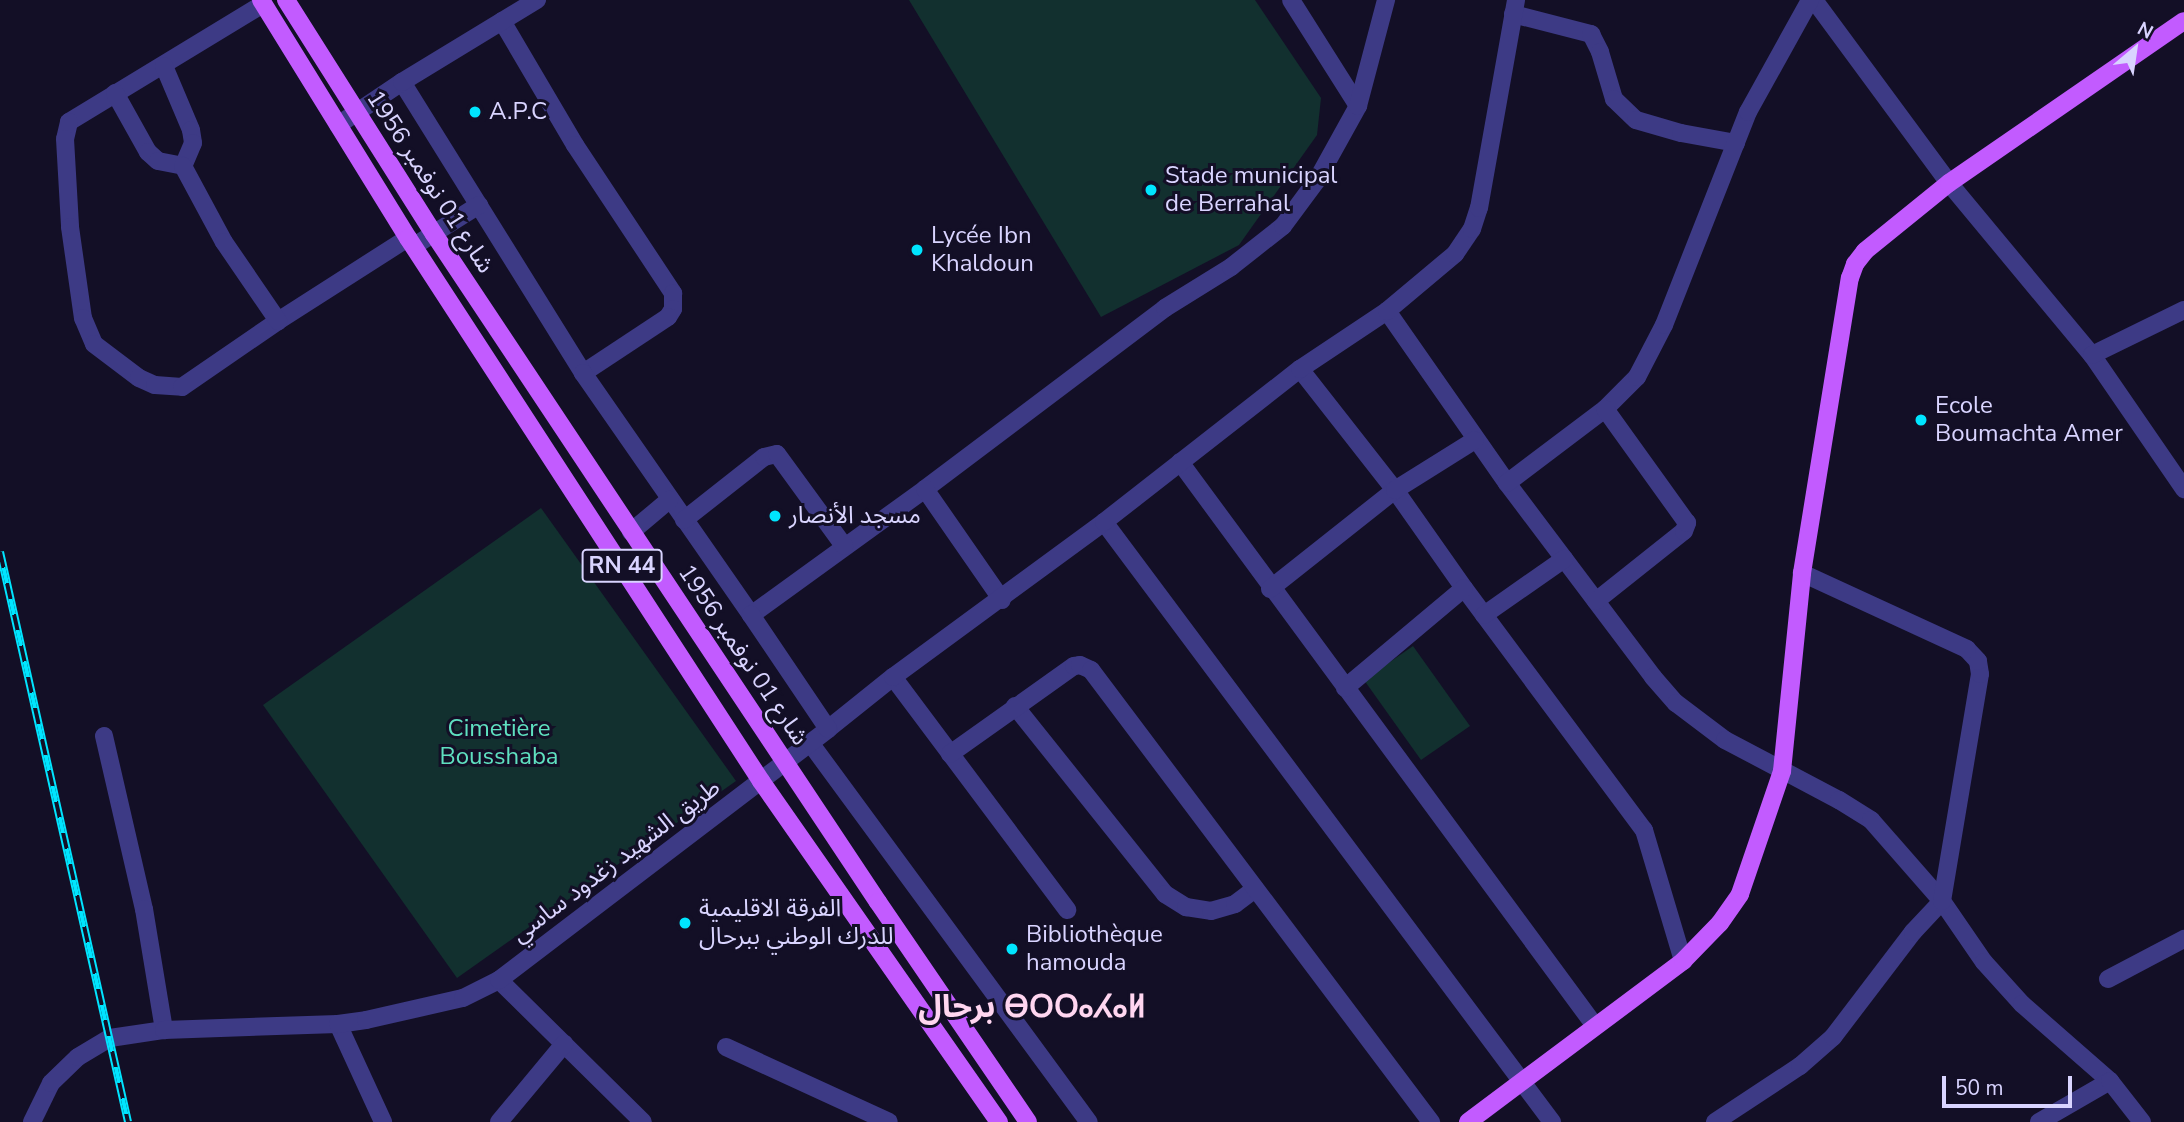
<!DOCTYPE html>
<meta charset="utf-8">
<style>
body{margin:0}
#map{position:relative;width:2184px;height:1122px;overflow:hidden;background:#130f26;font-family:"Nunito Sans","Noto Sans Arabic","Noto Sans Tifinagh",sans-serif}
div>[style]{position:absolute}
.green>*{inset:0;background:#12302f}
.minor>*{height:18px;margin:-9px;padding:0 9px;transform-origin:9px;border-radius:9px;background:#3d3a85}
.major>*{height:18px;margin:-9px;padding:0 9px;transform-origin:9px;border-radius:9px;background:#c25bff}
.rail>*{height:8px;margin-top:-4px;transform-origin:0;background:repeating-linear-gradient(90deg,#130f26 0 16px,#00e5ff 0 32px);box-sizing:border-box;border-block:2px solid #00e5ff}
.dots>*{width:19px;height:19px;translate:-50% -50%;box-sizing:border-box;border:4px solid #130f26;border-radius:50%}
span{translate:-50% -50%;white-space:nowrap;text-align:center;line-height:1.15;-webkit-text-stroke:6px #130f26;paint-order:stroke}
.shield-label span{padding:2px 5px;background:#130f26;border:2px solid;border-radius:5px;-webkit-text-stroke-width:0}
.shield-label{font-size:23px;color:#d9d4ff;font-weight:700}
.poi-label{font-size:24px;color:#d9d4ff}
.left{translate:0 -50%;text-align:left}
.street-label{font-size:24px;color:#d9d4ff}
.park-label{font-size:24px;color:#5fe0c0}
.district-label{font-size:32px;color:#ffd6f0;font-weight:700}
.north{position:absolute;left:2100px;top:14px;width:70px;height:70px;-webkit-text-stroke:5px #130f26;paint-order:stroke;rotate:29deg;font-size:19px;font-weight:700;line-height:28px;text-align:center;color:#d9d4ff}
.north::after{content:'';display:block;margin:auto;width:24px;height:32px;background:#d9d4ff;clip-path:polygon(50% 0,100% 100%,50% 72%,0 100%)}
.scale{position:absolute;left:1942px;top:1076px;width:130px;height:32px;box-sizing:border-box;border:4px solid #d9d4ff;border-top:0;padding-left:9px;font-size:21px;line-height:24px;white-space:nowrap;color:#d9d4ff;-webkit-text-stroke:5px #130f26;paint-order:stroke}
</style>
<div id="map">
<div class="green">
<div style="clip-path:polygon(909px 0,1255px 0,1321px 98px,1317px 135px,1239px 245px,1101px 317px)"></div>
<div style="clip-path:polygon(541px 508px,736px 781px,457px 978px,263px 705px)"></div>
<div style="clip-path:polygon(1413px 646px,1470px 726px,1421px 760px,1364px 680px)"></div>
</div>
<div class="minor">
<div style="left:1814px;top:0;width:227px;rotate:53.6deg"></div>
<div style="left:1949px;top:183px;width:224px;rotate:50.3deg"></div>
<div style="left:2092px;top:355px;width:163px;rotate:55.5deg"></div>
<div style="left:263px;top:4px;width:227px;rotate:148.7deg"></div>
<div style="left:69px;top:122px;width:17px;rotate:103deg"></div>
<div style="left:65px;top:139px;width:88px;rotate:86.7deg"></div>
<div style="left:70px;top:227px;width:92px;rotate:81.9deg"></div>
<div style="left:83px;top:318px;width:28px;rotate:67deg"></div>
<div style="left:94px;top:344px;width:56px;rotate:37.1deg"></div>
<div style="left:139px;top:378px;width:17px;rotate:24deg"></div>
<div style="left:155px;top:385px;width:27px;rotate:4deg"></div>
<div style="left:182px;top:387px;width:116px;rotate:-34.5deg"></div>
<div style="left:278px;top:321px;width:154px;rotate:-32.6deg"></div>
<div style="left:1513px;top:14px;width:81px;rotate:14.4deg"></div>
<div style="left:1591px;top:34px;width:20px;rotate:63deg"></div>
<div style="left:1600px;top:52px;width:49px;rotate:73.4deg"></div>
<div style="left:1614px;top:99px;width:30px;rotate:44deg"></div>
<div style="left:1636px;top:120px;width:47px;rotate:16.1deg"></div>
<div style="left:1681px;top:133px;width:56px;rotate:10.3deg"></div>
<div style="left:502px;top:21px;width:144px;rotate:59.5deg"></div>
<div style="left:575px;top:145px;width:178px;rotate:56.5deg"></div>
<div style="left:673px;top:293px;width:16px;rotate:90deg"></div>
<div style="left:673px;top:309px;width:9px;rotate:122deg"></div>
<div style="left:668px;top:317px;width:102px;rotate:146.6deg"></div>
<div style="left:164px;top:66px;width:69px;rotate:67.1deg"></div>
<div style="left:191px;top:130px;width:13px;rotate:81deg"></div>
<div style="left:193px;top:143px;width:25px;rotate:113deg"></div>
<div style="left:402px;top:82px;width:343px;rotate:58.1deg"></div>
<div style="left:583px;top:373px;width:295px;rotate:55.2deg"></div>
<div style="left:751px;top:615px;width:215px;rotate:-35.9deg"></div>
<div style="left:925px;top:489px;width:301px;rotate:-37deg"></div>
<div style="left:1165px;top:308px;width:78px;rotate:-31.8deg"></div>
<div style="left:1231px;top:267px;width:66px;rotate:-38.3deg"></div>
<div style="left:1283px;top:226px;width:57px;rotate:-53.5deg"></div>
<div style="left:1317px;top:180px;width:85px;rotate:-61deg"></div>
<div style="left:1358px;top:106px;width:125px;rotate:-122.3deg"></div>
<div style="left:115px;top:93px;width:68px;rotate:60.8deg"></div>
<div style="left:148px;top:152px;width:13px;rotate:42deg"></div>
<div style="left:158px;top:161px;width:25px;rotate:11deg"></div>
<div style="left:183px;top:166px;width:86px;rotate:61.7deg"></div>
<div style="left:224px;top:242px;width:96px;rotate:55.6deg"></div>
<div style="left:1358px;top:106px;width:110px;rotate:-75.2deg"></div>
<div style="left:338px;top:125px;width:77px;rotate:-33.9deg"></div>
<div style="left:402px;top:82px;width:158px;rotate:-31.3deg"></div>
<div style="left:414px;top:246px;width:77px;rotate:-32.2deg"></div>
<div style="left:1387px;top:311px;width:210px;rotate:55.1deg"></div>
<div style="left:1507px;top:483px;width:243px;rotate:53deg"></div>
<div style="left:1653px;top:677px;width:35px;rotate:49deg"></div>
<div style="left:1676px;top:703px;width:61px;rotate:37.1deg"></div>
<div style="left:1725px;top:740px;width:129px;rotate:27.8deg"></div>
<div style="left:1839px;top:800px;width:38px;rotate:32deg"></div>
<div style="left:1871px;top:820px;width:108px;rotate:48.8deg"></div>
<div style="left:1942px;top:901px;width:74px;rotate:55.5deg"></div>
<div style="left:1984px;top:962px;width:57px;rotate:47.9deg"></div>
<div style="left:2022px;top:1004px;width:117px;rotate:41.2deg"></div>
<div style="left:2092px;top:355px;width:102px;rotate:-26.1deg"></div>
<div style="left:1300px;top:369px;width:154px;rotate:51.9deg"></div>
<div style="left:1395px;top:490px;width:120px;rotate:54.9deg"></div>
<div style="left:1464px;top:588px;width:302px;rotate:53.4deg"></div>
<div style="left:1644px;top:830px;width:137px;rotate:73.4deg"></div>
<div style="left:1180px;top:462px;width:700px;rotate:53.65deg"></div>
<div style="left:1507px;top:483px;width:123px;rotate:-37.1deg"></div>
<div style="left:1605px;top:409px;width:45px;rotate:-45deg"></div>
<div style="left:1637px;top:377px;width:59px;rotate:-62.6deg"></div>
<div style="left:1664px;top:325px;width:229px;rotate:-68.5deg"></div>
<div style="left:1748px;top:112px;width:128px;rotate:-61deg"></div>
<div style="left:925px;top:489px;width:135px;rotate:55.3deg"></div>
<div style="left:684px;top:520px;width:102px;rotate:-38.2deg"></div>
<div style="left:764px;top:457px;width:13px;rotate:-13deg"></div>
<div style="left:777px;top:454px;width:114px;rotate:53.9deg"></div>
<div style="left:1104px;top:522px;width:749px;rotate:53.25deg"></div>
<div style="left:631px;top:532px;width:50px;rotate:-40.1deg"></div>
<div style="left:1270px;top:589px;width:159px;rotate:-38.4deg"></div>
<div style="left:1395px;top:490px;width:94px;rotate:-32deg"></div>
<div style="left:1596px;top:601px;width:112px;rotate:-38.5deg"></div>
<div style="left:1684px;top:531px;width:9px;rotate:-69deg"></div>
<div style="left:1687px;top:523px;width:140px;rotate:-125.7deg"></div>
<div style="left:1484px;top:615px;width:98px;rotate:-35deg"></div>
<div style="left:893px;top:677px;width:291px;rotate:53.2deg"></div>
<div style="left:1345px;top:688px;width:155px;rotate:-40deg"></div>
<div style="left:1015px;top:706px;width:241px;rotate:51.4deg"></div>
<div style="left:1165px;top:894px;width:25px;rotate:32deg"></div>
<div style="left:1186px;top:907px;width:25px;rotate:9deg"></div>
<div style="left:1211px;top:911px;width:25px;rotate:-16deg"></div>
<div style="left:1235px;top:904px;width:25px;rotate:-37deg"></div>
<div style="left:828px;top:729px;width:83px;rotate:-38.7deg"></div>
<div style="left:893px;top:677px;width:262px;rotate:-36.3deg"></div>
<div style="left:1104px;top:522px;width:249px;rotate:-38deg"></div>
<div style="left:1300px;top:369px;width:105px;rotate:-33.7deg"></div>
<div style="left:1387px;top:311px;width:89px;rotate:-40deg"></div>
<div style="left:1455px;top:254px;width:30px;rotate:-56deg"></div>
<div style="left:1472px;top:229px;width:22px;rotate:-72deg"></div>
<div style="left:1479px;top:208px;width:211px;rotate:-79.9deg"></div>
<div style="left:104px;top:736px;width:178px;rotate:77deg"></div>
<div style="left:144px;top:909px;width:123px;rotate:80.6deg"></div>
<div style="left:811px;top:744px;width:469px;rotate:53.7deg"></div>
<div style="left:950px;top:754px;width:152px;rotate:-35.4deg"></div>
<div style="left:1074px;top:666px;width:6px;rotate:-9deg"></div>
<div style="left:1080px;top:665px;width:12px;rotate:24deg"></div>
<div style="left:1091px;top:670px;width:566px;rotate:53.05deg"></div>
<div style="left:2108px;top:979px;width:86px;rotate:-27.8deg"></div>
<div style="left:499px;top:980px;width:202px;rotate:44.6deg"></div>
<div style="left:338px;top:1024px;width:108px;rotate:65.3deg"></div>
<div style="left:726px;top:1047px;width:179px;rotate:24.7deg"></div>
<div style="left:32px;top:1122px;width:43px;rotate:-64deg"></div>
<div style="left:51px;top:1083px;width:37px;rotate:-44deg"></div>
<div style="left:78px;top:1057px;width:37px;rotate:-31deg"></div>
<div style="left:110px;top:1038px;width:55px;rotate:-8.4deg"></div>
<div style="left:164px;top:1030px;width:174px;rotate:-2deg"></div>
<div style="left:338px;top:1024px;width:28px;rotate:-8deg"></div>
<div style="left:366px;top:1020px;width:99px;rotate:-12.8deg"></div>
<div style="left:463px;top:998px;width:40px;rotate:-26.6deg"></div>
<div style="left:499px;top:980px;width:414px;rotate:-37.3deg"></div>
<div style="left:828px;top:729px;width:138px;rotate:-124deg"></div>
<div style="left:499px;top:1122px;width:102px;rotate:-50.2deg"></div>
<div style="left:1715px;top:1122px;width:102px;rotate:-33.4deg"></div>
<div style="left:1800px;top:1066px;width:44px;rotate:-41.3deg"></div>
<div style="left:1833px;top:1037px;width:132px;rotate:-52.7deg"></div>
<div style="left:1913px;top:932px;width:42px;rotate:-46.9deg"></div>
<div style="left:1942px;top:901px;width:230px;rotate:-80.5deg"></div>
<div style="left:1980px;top:674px;width:13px;rotate:-99deg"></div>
<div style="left:1978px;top:661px;width:16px;rotate:-133deg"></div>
<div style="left:1967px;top:649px;width:182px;rotate:-155.3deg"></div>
<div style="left:2039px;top:1122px;width:82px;rotate:-30deg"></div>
<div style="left:2110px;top:1081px;width:52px;rotate:52deg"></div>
</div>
<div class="major">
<div style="left:261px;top:0;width:280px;rotate:58.3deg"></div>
<div style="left:408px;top:238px;width:648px;rotate:56.97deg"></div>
<div style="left:761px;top:781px;width:416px;rotate:55.1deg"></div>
<div style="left:286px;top:0;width:277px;rotate:57.7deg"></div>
<div style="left:434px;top:234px;width:802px;rotate:56.39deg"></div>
<div style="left:878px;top:902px;width:266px;rotate:55.7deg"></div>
<div style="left:1468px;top:1122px;width:269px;rotate:-36.8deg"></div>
<div style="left:1683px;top:961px;width:53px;rotate:-45.8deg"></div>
<div style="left:1720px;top:923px;width:35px;rotate:-55deg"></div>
<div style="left:1740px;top:894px;width:130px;rotate:-71.1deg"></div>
<div style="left:1782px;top:771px;width:199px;rotate:-84.2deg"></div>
<div style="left:1802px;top:573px;width:299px;rotate:-80.8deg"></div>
<div style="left:1850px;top:278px;width:15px;rotate:-70deg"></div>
<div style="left:1855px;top:264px;width:16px;rotate:-52deg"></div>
<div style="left:1865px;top:251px;width:108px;rotate:-39deg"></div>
<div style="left:1949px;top:183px;width:285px;rotate:-34.6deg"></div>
</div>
<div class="rail">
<div style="left:0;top:552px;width:584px;rotate:77.34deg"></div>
</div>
<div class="dots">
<div style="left:475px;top:112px;background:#00e5ff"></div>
<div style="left:1151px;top:190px;background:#00e5ff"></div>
<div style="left:917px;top:250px;background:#00e5ff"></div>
<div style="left:1921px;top:420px;background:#00e5ff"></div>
<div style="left:775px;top:516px;background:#00e5ff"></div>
<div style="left:685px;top:923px;background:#00e5ff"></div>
<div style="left:1012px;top:949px;background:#00e5ff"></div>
</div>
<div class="shield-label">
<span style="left:622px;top:566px">RN 44</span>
</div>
<div class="poi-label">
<span class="left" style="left:489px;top:112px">A.P.C</span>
<span class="left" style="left:1165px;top:190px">Stade municipal<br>de Berrahal</span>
<span class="left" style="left:931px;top:250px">Lycée Ibn<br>Khaldoun</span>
<span class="left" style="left:1935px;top:420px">Ecole<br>Boumachta Amer</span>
<span class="left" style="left:789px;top:516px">مسجد الأنصار</span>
<span class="left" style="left:699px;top:923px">الفرقة الاقليمية<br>للدرك الوطني ببرحال</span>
<span class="left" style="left:1026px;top:949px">Bibliothèque<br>hamouda</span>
</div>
<div class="street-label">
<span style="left:430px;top:182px;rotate:57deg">شارع 01 نوفمبر 1956</span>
<span style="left:743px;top:655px;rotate:56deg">شارع 01 نوفمبر 1956</span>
<span style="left:616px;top:861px;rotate:-37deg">طريق الشهيد زغدود ساسي</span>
</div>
<div class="park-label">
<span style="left:499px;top:743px">Cimetière<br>Bousshaba</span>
</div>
<div class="district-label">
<span style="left:1032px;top:1007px">برحال ⴱⵔⵔⴰⵃⴰⵍ</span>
</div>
<div class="north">N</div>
<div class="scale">50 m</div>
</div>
